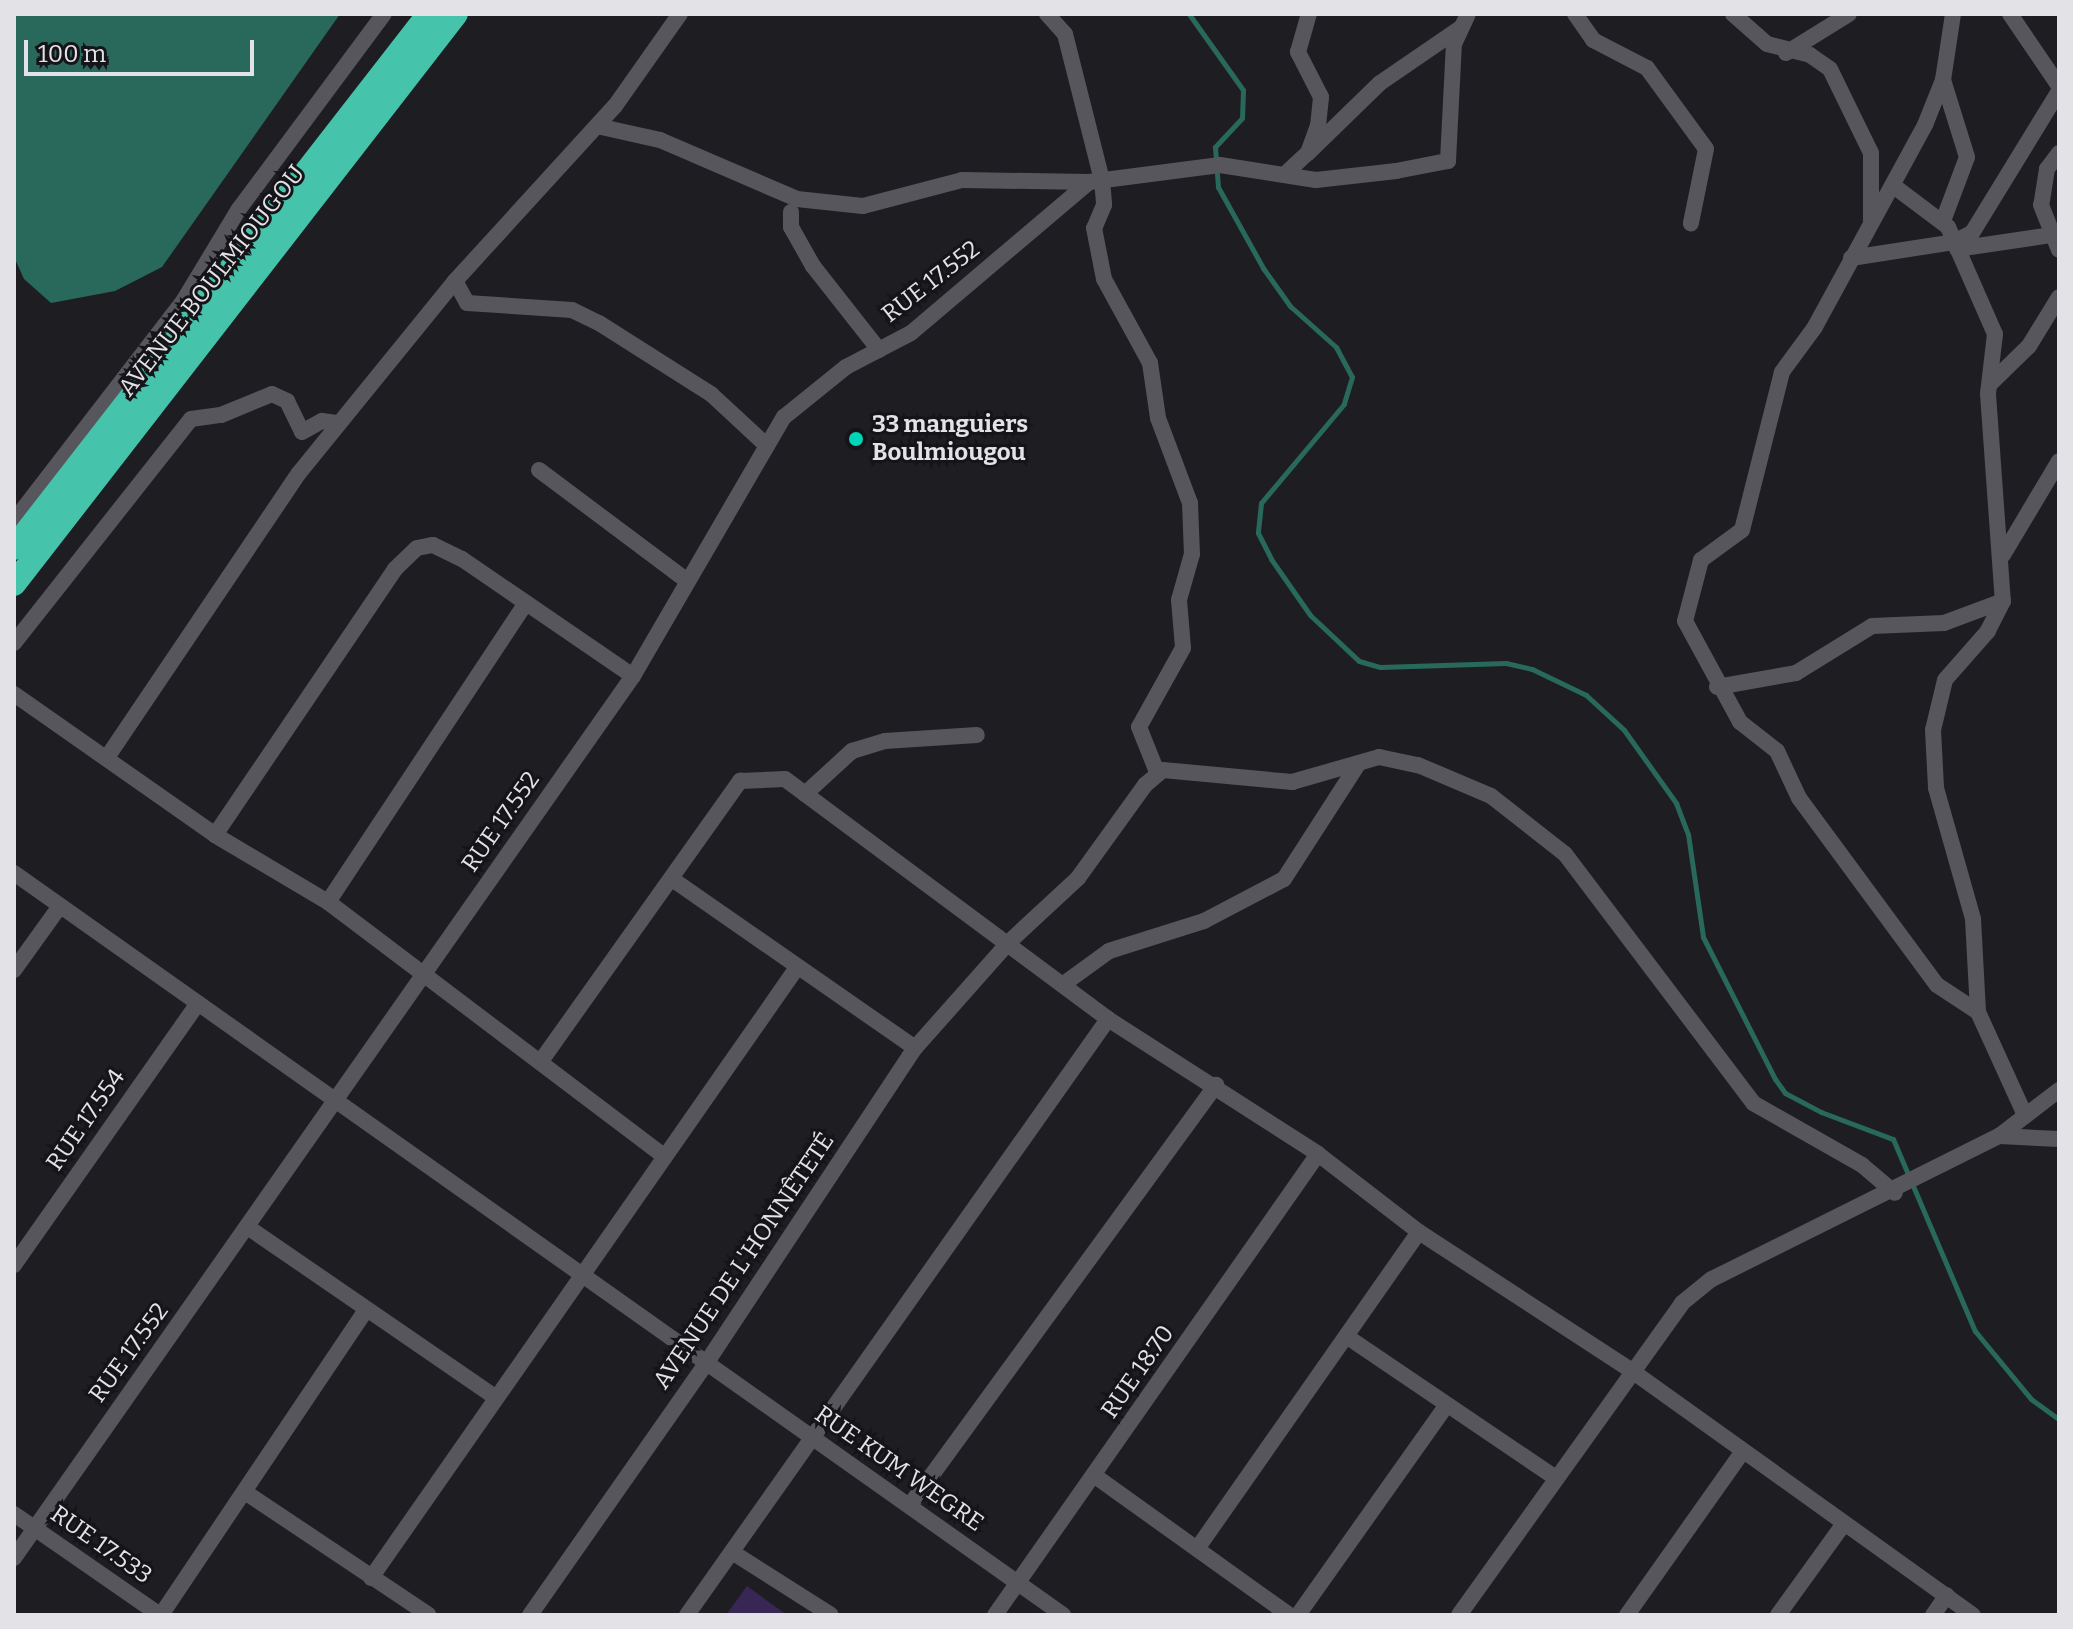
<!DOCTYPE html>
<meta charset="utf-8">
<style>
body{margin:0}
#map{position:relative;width:2073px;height:1629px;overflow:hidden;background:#1e1d22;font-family:Bitter,serif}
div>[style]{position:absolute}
.green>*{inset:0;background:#382655}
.water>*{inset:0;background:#28695c}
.stream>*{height:5px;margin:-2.5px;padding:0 2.5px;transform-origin:2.5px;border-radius:2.5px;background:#28695c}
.minor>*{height:16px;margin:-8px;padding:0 8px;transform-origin:8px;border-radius:8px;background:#57565c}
.highway>*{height:24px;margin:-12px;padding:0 12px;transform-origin:12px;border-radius:12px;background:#45c3ab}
.dots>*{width:22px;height:22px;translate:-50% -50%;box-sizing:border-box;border:4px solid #151418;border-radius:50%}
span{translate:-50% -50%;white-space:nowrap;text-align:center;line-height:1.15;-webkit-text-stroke:6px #151418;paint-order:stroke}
.street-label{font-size:24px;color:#e3e2e6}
.poi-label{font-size:24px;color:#e3e2e6;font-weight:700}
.left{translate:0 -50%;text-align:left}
.frame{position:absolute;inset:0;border:16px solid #e3e2e6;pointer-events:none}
.scale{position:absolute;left:24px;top:40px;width:230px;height:36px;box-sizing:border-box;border:4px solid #e3e2e6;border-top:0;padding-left:10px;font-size:24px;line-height:28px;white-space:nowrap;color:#e3e2e6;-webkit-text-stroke:6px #151418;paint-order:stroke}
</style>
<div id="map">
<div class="green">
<div style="clip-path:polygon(747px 1586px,787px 1615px,726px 1615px)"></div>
</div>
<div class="water">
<div style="clip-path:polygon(14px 14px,340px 14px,162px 267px,115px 291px,51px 303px,24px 279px,14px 257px)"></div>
</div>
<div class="stream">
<div style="left:1189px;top:14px;width:93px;rotate:54.6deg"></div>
<div style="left:1243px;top:90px;width:28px;rotate:92deg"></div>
<div style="left:1242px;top:118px;width:40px;rotate:133deg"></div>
<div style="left:1215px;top:147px;width:40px;rotate:85.7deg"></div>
<div style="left:1218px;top:187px;width:93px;rotate:60.9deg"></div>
<div style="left:1263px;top:268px;width:47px;rotate:54.6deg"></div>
<div style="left:1290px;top:306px;width:62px;rotate:41.7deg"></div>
<div style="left:1336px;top:347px;width:34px;rotate:62deg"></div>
<div style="left:1352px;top:377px;width:28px;rotate:107deg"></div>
<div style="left:1344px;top:404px;width:129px;rotate:130deg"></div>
<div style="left:1261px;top:503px;width:30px;rotate:96deg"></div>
<div style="left:1258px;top:533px;width:29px;rotate:63deg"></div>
<div style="left:1271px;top:559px;width:68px;rotate:55.1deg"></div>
<div style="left:1310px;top:615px;width:67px;rotate:43.2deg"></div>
<div style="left:1359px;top:661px;width:22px;rotate:16deg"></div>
<div style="left:1380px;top:667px;width:126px;rotate:-1.8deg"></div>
<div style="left:1506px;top:663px;width:27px;rotate:13deg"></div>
<div style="left:1532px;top:669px;width:60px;rotate:25.7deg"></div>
<div style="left:1586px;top:695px;width:52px;rotate:42.6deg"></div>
<div style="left:1624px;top:730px;width:90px;rotate:54.5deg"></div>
<div style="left:1676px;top:803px;width:33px;rotate:69deg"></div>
<div style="left:1688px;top:834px;width:104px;rotate:81.7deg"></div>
<div style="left:1703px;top:937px;width:159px;rotate:63.1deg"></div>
<div style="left:1775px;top:1079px;width:17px;rotate:54deg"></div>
<div style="left:1785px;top:1093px;width:41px;rotate:27.8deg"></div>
<div style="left:1821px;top:1112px;width:77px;rotate:20.6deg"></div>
<div style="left:1893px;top:1139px;width:209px;rotate:66.9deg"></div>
<div style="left:1975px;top:1331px;width:88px;rotate:50.5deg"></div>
<div style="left:2031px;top:1399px;width:34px;rotate:36deg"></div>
</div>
<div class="minor">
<div style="left:1047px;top:14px;width:27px;rotate:48deg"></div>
<div style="left:1065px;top:34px;width:151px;rotate:75.8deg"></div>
<div style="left:1102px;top:180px;width:25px;rotate:85deg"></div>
<div style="left:1104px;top:205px;width:25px;rotate:113deg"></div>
<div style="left:1094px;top:228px;width:52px;rotate:78.9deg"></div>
<div style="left:1104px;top:279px;width:96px;rotate:61.3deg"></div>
<div style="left:1150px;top:363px;width:56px;rotate:81.7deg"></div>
<div style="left:1158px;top:418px;width:91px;rotate:69.4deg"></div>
<div style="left:1190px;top:503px;width:51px;rotate:87.8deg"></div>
<div style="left:1192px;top:554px;width:48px;rotate:105.8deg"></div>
<div style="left:1179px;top:600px;width:48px;rotate:85.2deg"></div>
<div style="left:1183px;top:648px;width:90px;rotate:119.1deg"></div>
<div style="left:1139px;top:727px;width:48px;rotate:68.2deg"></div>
<div style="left:1575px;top:14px;width:32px;rotate:55deg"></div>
<div style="left:1593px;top:40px;width:61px;rotate:27.4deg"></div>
<div style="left:1647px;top:68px;width:100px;rotate:53.9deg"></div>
<div style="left:1706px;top:149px;width:76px;rotate:101.5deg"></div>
<div style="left:1733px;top:14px;width:45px;rotate:41.4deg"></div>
<div style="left:1767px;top:44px;width:44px;rotate:14.3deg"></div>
<div style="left:1810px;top:55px;width:24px;rotate:35deg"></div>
<div style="left:1830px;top:69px;width:93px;rotate:64deg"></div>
<div style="left:1871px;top:153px;width:68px;rotate:90deg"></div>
<div style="left:1953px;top:14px;width:67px;rotate:98.6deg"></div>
<div style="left:1943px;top:80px;width:48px;rotate:111.8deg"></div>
<div style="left:1925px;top:125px;width:230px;rotate:118.6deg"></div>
<div style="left:1815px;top:327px;width:56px;rotate:126.3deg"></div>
<div style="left:1782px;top:372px;width:163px;rotate:104.2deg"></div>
<div style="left:1742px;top:530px;width:51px;rotate:143.8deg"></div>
<div style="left:1701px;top:560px;width:63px;rotate:104.7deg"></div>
<div style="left:1685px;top:621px;width:115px;rotate:61.4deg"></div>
<div style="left:1740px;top:722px;width:47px;rotate:38.1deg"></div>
<div style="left:1777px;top:751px;width:52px;rotate:64.9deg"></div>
<div style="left:1799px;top:798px;width:232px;rotate:53.6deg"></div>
<div style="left:1937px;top:985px;width:49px;rotate:33.4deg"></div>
<div style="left:2010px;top:14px;width:87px;rotate:55.8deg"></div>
<div style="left:1786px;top:53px;width:74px;rotate:-31.8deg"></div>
<div style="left:597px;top:126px;width:65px;rotate:12.5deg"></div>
<div style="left:660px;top:140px;width:149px;rotate:23.3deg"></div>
<div style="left:797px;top:199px;width:66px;rotate:6.1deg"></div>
<div style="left:863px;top:206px;width:102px;rotate:-14.7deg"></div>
<div style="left:962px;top:180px;width:127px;rotate:0.9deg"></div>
<div style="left:1089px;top:182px;width:132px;rotate:-7.4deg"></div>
<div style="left:1220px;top:165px;width:97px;rotate:8.9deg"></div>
<div style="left:1316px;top:180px;width:81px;rotate:-6.4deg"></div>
<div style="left:1396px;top:171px;width:53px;rotate:-10.9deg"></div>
<div style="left:1448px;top:161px;width:117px;rotate:-87.1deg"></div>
<div style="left:1454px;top:44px;width:33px;rotate:-65deg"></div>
<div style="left:1308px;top:153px;width:100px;rotate:-44.2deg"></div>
<div style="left:1380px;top:83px;width:96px;rotate:-34.4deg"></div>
<div style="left:2059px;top:153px;width:20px;rotate:127deg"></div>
<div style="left:2047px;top:169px;width:36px;rotate:99deg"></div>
<div style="left:2041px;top:205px;width:48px;rotate:68.2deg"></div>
<div style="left:1284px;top:175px;width:33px;rotate:-43deg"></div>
<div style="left:1308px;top:153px;width:29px;rotate:-70deg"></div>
<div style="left:1318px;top:126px;width:29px;rotate:-84deg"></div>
<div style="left:1321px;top:97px;width:51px;rotate:-117.1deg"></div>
<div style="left:1298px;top:52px;width:40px;rotate:-74deg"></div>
<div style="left:1895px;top:187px;width:66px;rotate:37deg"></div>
<div style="left:1948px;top:227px;width:117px;rotate:66.3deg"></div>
<div style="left:1995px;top:334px;width:60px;rotate:96.7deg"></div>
<div style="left:1988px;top:394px;width:208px;rotate:85.9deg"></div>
<div style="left:2003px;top:601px;width:34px;rotate:117deg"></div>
<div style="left:1988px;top:631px;width:65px;rotate:131.3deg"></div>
<div style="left:1945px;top:680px;width:51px;rotate:103.5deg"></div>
<div style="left:1933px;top:730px;width:58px;rotate:87deg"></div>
<div style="left:1936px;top:788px;width:136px;rotate:74.2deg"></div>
<div style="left:1973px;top:919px;width:93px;rotate:86.9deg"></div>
<div style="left:1978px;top:1012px;width:113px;rotate:65.5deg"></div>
<div style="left:791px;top:212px;width:15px;rotate:90deg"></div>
<div style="left:791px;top:227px;width:45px;rotate:60.6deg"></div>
<div style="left:813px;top:266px;width:107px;rotate:51.8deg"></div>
<div style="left:1943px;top:221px;width:68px;rotate:-69.4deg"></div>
<div style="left:1967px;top:157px;width:81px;rotate:-107.3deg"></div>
<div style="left:1957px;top:249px;width:103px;rotate:-8.4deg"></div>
<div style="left:1851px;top:258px;width:104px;rotate:-8.8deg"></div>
<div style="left:1954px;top:242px;width:20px;rotate:-27deg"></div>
<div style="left:1972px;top:233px;width:167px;rotate:-58.5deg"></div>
<div style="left:455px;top:281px;width:25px;rotate:61deg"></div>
<div style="left:467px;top:303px;width:105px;rotate:3.8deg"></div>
<div style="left:572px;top:310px;width:30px;rotate:26deg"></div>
<div style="left:599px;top:323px;width:133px;rotate:32.4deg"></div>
<div style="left:711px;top:394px;width:76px;rotate:42.9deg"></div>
<div style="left:1990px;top:384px;width:54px;rotate:-44.3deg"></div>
<div style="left:2029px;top:346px;width:57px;rotate:-58.5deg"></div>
<div style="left:539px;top:470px;width:184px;rotate:36.8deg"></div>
<div style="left:14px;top:521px;width:279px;rotate:-52.4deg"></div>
<div style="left:184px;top:300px;width:106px;rotate:-58.9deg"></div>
<div style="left:239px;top:209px;width:243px;rotate:-53.4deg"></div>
<div style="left:2003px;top:555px;width:109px;rotate:-59.2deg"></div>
<div style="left:14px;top:643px;width:285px;rotate:-51.7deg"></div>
<div style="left:191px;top:419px;width:30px;rotate:-8deg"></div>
<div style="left:221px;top:415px;width:55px;rotate:-22.4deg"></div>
<div style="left:272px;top:394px;width:17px;rotate:25deg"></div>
<div style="left:287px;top:401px;width:34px;rotate:64deg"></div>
<div style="left:302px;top:432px;width:23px;rotate:-29deg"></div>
<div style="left:322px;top:421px;width:17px;rotate:7deg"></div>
<div style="left:1717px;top:687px;width:80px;rotate:-10deg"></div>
<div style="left:1796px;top:673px;width:89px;rotate:-31.7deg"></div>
<div style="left:1872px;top:626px;width:72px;rotate:-2.4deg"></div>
<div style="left:1944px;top:623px;width:63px;rotate:-20.4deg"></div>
<div style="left:14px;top:694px;width:246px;rotate:35deg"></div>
<div style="left:215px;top:835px;width:131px;rotate:30.7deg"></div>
<div style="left:328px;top:902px;width:420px;rotate:37.1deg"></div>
<div style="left:108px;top:756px;width:341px;rotate:-56deg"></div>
<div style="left:299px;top:473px;width:247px;rotate:-50.9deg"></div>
<div style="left:455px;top:281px;width:237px;rotate:-47.6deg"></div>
<div style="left:615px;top:106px;width:113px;rotate:-54.8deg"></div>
<div style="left:805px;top:794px;width:64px;rotate:-42.5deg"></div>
<div style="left:852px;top:751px;width:34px;rotate:-17deg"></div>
<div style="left:885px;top:741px;width:92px;rotate:-3.7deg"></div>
<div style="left:215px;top:835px;width:321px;rotate:-55.9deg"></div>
<div style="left:395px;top:569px;width:30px;rotate:-44deg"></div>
<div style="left:417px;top:548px;width:16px;rotate:-11deg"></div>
<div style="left:433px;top:545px;width:32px;rotate:26deg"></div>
<div style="left:462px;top:559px;width:207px;rotate:34.4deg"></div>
<div style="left:14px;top:873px;width:1285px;rotate:35.27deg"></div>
<div style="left:672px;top:879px;width:296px;rotate:34.8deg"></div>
<div style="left:328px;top:902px;width:357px;rotate:-56.5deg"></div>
<div style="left:14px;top:970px;width:79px;rotate:-54.3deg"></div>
<div style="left:1065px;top:983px;width:54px;rotate:-36deg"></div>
<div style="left:1109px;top:951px;width:100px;rotate:-17.5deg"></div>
<div style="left:1204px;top:921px;width:90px;rotate:-27.7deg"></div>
<div style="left:1284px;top:879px;width:137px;rotate:-57.2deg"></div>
<div style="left:541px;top:1061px;width:344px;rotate:-54.6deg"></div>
<div style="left:740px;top:781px;width:45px;rotate:-2.5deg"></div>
<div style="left:785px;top:779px;width:402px;rotate:36.6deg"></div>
<div style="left:1108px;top:1019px;width:250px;rotate:32.7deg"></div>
<div style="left:1318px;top:1154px;width:128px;rotate:37.7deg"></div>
<div style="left:1419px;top:1232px;width:254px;rotate:33.1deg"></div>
<div style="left:1632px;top:1371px;width:419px;rotate:35.6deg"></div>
<div style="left:1999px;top:1136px;width:60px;rotate:2.9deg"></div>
<div style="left:249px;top:1228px;width:300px;rotate:34.5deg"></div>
<div style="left:14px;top:1265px;width:320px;rotate:-54.9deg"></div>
<div style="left:1349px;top:1338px;width:250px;rotate:34.1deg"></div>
<div style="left:1095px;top:1476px;width:239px;rotate:35.6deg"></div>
<div style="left:245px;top:1492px;width:221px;rotate:33.8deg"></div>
<div style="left:910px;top:1505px;width:520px;rotate:-53.92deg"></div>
<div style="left:14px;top:1514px;width:178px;rotate:34.7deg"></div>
<div style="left:1199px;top:1546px;width:383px;rotate:-55deg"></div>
<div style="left:732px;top:1552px;width:117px;rotate:32.5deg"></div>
<div style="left:14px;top:1558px;width:1078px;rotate:-54.94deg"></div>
<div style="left:633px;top:676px;width:300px;rotate:-59.8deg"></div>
<div style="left:784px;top:417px;width:80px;rotate:-38.9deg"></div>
<div style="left:846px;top:367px;width:73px;rotate:-27.6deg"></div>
<div style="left:911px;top:333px;width:233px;rotate:-40.3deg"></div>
<div style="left:371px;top:1578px;width:743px;rotate:-55.09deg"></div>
<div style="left:161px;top:1615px;width:366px;rotate:-56.1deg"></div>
<div style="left:530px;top:1615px;width:309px;rotate:-55deg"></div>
<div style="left:707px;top:1362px;width:377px;rotate:-56.5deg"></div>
<div style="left:915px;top:1048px;width:142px;rotate:-48.4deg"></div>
<div style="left:1009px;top:942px;width:94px;rotate:-42.8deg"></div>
<div style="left:1078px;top:878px;width:115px;rotate:-54.2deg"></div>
<div style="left:1145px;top:785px;width:23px;rotate:-40deg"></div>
<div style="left:1163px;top:770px;width:130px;rotate:5.3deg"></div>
<div style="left:1292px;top:782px;width:91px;rotate:-16deg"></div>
<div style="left:1379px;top:757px;width:40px;rotate:12deg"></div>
<div style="left:1418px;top:765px;width:79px;rotate:23deg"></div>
<div style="left:1491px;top:796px;width:94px;rotate:38.1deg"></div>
<div style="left:1565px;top:854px;width:312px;rotate:52.9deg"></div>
<div style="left:1753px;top:1103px;width:125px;rotate:29.6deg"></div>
<div style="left:1862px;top:1165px;width:43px;rotate:40.3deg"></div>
<div style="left:687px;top:1615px;width:730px;rotate:-54.76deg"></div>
<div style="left:995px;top:1615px;width:563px;rotate:-54.98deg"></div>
<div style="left:1298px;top:1615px;width:256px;rotate:-54.7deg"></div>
<div style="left:1459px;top:1615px;width:384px;rotate:-54.4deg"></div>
<div style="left:1682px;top:1303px;width:38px;rotate:-39deg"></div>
<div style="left:1712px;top:1279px;width:321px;rotate:-26.5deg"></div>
<div style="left:1999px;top:1136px;width:76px;rotate:-37.5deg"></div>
<div style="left:1627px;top:1615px;width:201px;rotate:-54.7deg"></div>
<div style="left:1778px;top:1615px;width:111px;rotate:-54.2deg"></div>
<div style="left:1933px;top:1615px;width:24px;rotate:-55deg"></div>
</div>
<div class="highway">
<div style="left:14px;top:548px;width:676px;rotate:-52.15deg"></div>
<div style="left:14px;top:584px;width:721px;rotate:-52.21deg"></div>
</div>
<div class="dots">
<div style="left:856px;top:439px;background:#00d5b7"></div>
</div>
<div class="street-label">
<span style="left:212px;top:281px;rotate:-52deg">AVENUE BOULMIOUGOU</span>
<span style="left:931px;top:282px;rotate:-38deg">RUE 17.552</span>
<span style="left:501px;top:822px;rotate:-55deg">RUE 17.552</span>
<span style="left:86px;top:1120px;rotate:-55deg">RUE 17.554</span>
<span style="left:744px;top:1261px;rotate:-56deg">AVENUE DE L'HONNÊTETÉ</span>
<span style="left:129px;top:1353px;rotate:-54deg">RUE 17.552</span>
<span style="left:1138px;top:1372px;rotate:-55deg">RUE 18.70</span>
<span style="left:899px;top:1469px;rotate:35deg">RUE KUM WEGRE</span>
<span style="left:101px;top:1545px;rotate:35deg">RUE 17.533</span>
</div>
<div class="poi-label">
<span class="left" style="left:872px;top:439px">33 manguiers<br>Boulmiougou</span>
</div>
<div class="frame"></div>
<div class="scale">100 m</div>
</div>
